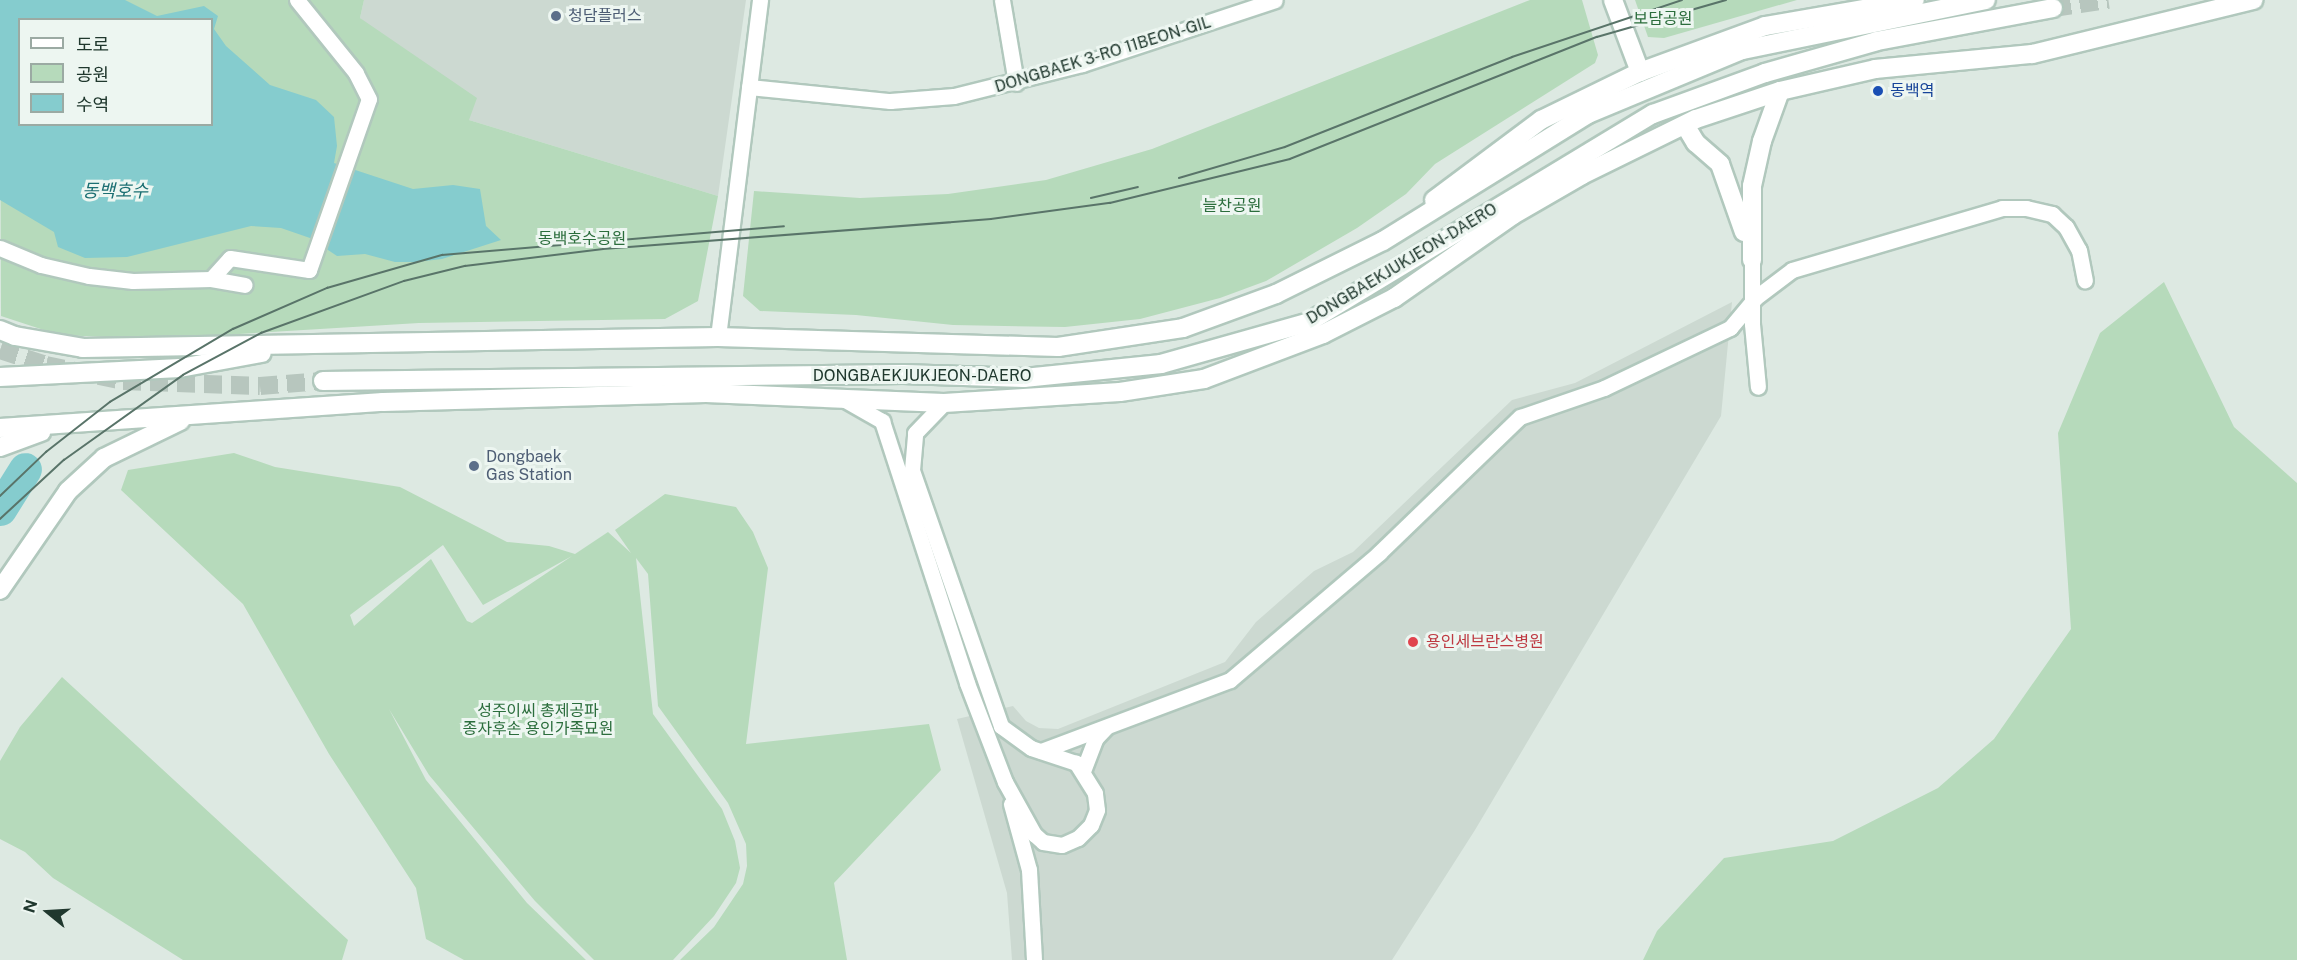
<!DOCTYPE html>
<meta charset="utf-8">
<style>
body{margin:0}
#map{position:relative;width:2297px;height:960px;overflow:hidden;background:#dde9e2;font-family:"Public Sans","Noto Sans KR",sans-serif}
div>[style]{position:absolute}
.built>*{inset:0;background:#ccd9d1}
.green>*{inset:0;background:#b6dabb}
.water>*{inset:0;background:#85ccce}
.river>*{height:33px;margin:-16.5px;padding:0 16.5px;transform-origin:16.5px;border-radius:16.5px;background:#85ccce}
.secondary-tunnel>*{height:18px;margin-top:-9px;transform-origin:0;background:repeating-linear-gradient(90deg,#b7c6be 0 18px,transparent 0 27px)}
.roads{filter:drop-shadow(2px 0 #b1c8bd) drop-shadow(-2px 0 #b1c8bd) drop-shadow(0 2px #b1c8bd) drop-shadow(0 -2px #b1c8bd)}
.street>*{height:15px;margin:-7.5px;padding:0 7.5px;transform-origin:7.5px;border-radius:7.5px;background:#fff}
.secondary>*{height:18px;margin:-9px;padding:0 9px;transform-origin:9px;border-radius:9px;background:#fff}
.tram>*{height:1.5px;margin:-0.75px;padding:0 0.75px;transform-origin:0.75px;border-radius:0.75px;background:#597469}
.dots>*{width:16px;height:16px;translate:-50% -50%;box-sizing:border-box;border:3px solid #edf6f1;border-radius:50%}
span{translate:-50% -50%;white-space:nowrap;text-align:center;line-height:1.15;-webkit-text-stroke:6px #edf6f1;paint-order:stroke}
.service-label{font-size:16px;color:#4e5e75}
.left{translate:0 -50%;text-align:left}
.park-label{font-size:16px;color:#2b6d3c}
.street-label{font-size:16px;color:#20382e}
.transit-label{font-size:16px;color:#164399}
.health-label{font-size:16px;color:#be3a42}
.water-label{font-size:18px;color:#1c6f72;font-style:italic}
.legend{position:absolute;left:18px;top:18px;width:195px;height:108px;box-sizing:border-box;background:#edf6f1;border:2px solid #9baaa3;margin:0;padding:8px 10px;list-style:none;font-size:18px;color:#20382e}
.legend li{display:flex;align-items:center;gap:12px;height:30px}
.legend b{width:30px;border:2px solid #9baaa3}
.north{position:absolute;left:18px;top:882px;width:60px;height:60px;-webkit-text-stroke:4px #edf6f1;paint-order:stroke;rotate:288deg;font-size:16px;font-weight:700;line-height:24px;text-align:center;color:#20382e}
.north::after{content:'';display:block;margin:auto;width:21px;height:27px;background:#20382e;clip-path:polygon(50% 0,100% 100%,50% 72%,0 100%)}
</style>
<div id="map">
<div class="built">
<div style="clip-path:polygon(364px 0,746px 0,718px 196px,469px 120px,360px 18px)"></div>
<div style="clip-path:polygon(1732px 302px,1721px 416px,1475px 830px,1392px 960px,1012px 960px,1007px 893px,957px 719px,1013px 706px,1026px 721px,1039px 728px,1058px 729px,1225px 662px,1256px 622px,1314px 571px,1353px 552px,1512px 400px,1575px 383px)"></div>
</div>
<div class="green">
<div style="clip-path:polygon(evenodd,0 0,364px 0,360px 18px,477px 98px,469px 120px,718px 196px,698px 301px,665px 319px,419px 323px,155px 339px,59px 335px,1px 316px,0 0,20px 20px,212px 20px,212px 124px,20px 124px,20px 20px)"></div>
<div style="clip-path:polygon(1530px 0,1582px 0,1598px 55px,1595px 63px,1435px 164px,1406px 194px,1357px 228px,1266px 281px,1220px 298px,1140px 319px,1065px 327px,953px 325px,856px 315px,760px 311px,743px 296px,754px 191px,860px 198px,948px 194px,1046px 180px,1152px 149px)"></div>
<div style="clip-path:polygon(1635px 0,1797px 0,1664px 38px,1648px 37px)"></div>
<div style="clip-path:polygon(2164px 282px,2234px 427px,2297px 483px,2297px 960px,1643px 960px,1657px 931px,1724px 858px,1833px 841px,1938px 788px,1994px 739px,2071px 629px,2058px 433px,2100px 333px)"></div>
<div style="clip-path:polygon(evenodd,234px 453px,275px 467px,400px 487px,507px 542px,549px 546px,575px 554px,608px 532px,631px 553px,615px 530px,665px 494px,736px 507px,753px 532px,768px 568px,746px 744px,929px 724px,941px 770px,834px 883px,847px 960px,680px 960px,714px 927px,743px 884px,747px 866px,746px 844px,728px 803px,658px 706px,648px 574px,636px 558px,653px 714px,722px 809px,735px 841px,740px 868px,736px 883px,714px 916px,673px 960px,594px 960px,535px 901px,429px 775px,389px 709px,426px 780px,527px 903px,586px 960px,464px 960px,426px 939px,416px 888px,329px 754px,243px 604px,121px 490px,128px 470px,234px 453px,443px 545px,483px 605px,572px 556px,472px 623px,467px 621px,431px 559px,354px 626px,350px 615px,443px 545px)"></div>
<div style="clip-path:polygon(62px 677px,348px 940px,342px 960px,183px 960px,53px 878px,25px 852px,0 839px,0 761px,20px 727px)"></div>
</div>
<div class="water">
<div style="clip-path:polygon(evenodd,0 0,125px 0,157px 16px,204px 6px,218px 16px,214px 29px,226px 46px,270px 85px,316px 100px,334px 117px,337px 146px,334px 163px,413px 189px,453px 185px,480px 189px,486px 226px,501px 240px,442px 259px,416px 262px,395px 262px,365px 254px,337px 256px,310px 238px,281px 228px,251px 226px,127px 257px,85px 258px,58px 247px,54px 232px,0 200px,0 0,20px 20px,212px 20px,212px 124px,20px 124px,20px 20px)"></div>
</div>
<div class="river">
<div style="left:0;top:509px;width:47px;rotate:-58deg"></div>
</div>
<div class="secondary-tunnel">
<div style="left:2053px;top:8px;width:56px;rotate:-8.3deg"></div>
<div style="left:0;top:350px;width:48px;rotate:18.1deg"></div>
<div style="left:46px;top:365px;width:79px;rotate:11.7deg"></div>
<div style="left:123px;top:381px;width:137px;rotate:2.1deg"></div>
<div style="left:260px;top:386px;width:63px;rotate:-4.5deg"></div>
</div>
<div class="roads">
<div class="street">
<div style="left:1002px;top:0;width:84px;rotate:80.4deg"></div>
<div style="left:749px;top:87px;width:142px;rotate:5.7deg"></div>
<div style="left:890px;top:101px;width:64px;rotate:-4.5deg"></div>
<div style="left:954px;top:96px;width:132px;rotate:-14deg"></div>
<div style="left:1082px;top:64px;width:203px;rotate:-18.3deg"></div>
<div style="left:0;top:248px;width:44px;rotate:22.5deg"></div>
<div style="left:41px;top:265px;width:49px;rotate:12.9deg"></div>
<div style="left:89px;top:276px;width:44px;rotate:6.5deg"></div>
<div style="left:133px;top:281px;width:78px;rotate:-1.5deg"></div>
<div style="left:211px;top:279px;width:34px;rotate:10deg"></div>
<div style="left:1752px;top:260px;width:64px;rotate:90deg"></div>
<div style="left:1752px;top:324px;width:63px;rotate:84.6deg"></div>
<div style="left:211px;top:279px;width:28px;rotate:-48deg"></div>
<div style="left:230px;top:258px;width:80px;rotate:8.6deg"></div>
<div style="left:309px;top:270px;width:181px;rotate:-70.7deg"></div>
<div style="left:369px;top:99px;width:29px;rotate:-117deg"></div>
<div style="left:356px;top:73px;width:94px;rotate:-128.9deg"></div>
<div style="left:718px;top:337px;width:340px;rotate:-82.9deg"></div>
<div style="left:845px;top:400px;width:43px;rotate:29.6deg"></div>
<div style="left:882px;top:421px;width:275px;rotate:72deg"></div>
<div style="left:967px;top:683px;width:106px;rotate:69deg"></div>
<div style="left:1005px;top:782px;width:60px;rotate:60.9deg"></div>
<div style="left:1034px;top:834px;width:12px;rotate:42deg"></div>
<div style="left:1043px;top:842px;width:19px;rotate:9deg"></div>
<div style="left:1062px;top:845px;width:17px;rotate:-24deg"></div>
<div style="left:1078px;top:838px;width:18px;rotate:-45deg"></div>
<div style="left:1091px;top:825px;width:16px;rotate:-68deg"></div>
<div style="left:1097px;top:810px;width:17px;rotate:-97deg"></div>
<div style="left:1095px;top:793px;width:36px;rotate:-122deg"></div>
<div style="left:1076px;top:763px;width:47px;rotate:-161.6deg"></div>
<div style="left:1031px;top:748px;width:37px;rotate:-144deg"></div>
<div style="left:1001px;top:726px;width:271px;rotate:-109.2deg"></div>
<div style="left:912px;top:470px;width:37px;rotate:-85deg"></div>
<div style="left:915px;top:433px;width:42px;rotate:-46deg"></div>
<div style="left:1041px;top:751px;width:202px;rotate:-20.6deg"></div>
<div style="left:1230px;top:680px;width:196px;rotate:-40.4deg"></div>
<div style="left:1379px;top:553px;width:196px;rotate:-44deg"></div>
<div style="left:1520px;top:417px;width:89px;rotate:-19deg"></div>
<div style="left:1604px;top:388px;width:140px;rotate:-25.5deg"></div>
<div style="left:1730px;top:328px;width:39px;rotate:-50deg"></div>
<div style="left:1755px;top:298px;width:46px;rotate:-37.1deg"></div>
<div style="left:1792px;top:270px;width:219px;rotate:-16.4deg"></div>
<div style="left:2002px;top:208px;width:24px"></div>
<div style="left:2026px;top:208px;width:27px;rotate:13deg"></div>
<div style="left:2052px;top:214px;width:19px;rotate:43deg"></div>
<div style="left:2066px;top:227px;width:26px;rotate:61deg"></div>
<div style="left:2079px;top:250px;width:31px;rotate:79deg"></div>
<div style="left:1083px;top:771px;width:34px;rotate:-69deg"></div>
<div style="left:1095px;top:739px;width:16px;rotate:-47deg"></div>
<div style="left:1011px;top:804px;width:68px;rotate:74.7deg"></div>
<div style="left:1029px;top:870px;width:90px;rotate:86.8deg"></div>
</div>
<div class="secondary">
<div style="left:1613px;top:0;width:77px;rotate:69.4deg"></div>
<div style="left:1685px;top:125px;width:21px;rotate:59deg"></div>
<div style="left:1696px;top:143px;width:32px;rotate:41deg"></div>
<div style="left:1720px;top:164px;width:72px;rotate:70.6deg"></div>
<div style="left:1434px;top:200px;width:134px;rotate:-36.8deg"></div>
<div style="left:1541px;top:120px;width:110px;rotate:-25.9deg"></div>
<div style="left:1640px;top:72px;width:133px;rotate:-20.2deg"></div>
<div style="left:1765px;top:26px;width:152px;rotate:-9.8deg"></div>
<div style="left:1752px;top:260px;width:74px;rotate:-90deg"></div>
<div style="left:1752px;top:186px;width:46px;rotate:-77.5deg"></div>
<div style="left:1762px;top:141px;width:53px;rotate:-70.2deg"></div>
<div style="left:0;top:330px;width:16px;rotate:22deg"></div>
<div style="left:15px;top:336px;width:69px;rotate:10deg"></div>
<div style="left:83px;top:348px;width:635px;rotate:-0.99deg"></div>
<div style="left:718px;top:337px;width:340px;rotate:1.7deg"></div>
<div style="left:1058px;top:347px;width:126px;rotate:-8.6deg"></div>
<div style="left:1183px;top:328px;width:99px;rotate:-20.1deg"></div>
<div style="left:1276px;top:294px;width:119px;rotate:-26.4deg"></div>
<div style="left:1383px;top:241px;width:241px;rotate:-31.8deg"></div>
<div style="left:1588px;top:114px;width:167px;rotate:-22.6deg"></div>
<div style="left:1742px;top:50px;width:249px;rotate:-11.6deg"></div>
<div style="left:0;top:377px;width:180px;rotate:-2.9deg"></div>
<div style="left:180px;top:368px;width:83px;rotate:-10.4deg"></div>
<div style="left:323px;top:381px;width:580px;rotate:-0.69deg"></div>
<div style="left:903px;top:374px;width:121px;rotate:1.9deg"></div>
<div style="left:1024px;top:378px;width:138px;rotate:-5.8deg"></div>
<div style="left:1161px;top:364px;width:154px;rotate:-15.8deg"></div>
<div style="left:1309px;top:322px;width:402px;rotate:-31.2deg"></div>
<div style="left:1653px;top:114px;width:119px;rotate:-20.1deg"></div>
<div style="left:1765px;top:73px;width:116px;rotate:-15.9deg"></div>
<div style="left:1877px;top:41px;width:179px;rotate:-10.6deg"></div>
<div style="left:0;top:428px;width:384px;rotate:-3.9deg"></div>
<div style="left:383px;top:402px;width:323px;rotate:-1.6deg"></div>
<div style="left:706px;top:393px;width:238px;rotate:2.4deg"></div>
<div style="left:944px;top:403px;width:176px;rotate:-3.6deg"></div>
<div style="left:1120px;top:392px;width:85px;rotate:-8.8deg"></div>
<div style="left:1204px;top:379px;width:127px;rotate:-20.7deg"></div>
<div style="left:1323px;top:334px;width:80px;rotate:-26.9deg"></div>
<div style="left:1394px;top:298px;width:145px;rotate:-34.9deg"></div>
<div style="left:1513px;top:215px;width:80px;rotate:-30.1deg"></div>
<div style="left:1582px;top:175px;width:127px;rotate:-26.2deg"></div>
<div style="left:1696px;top:119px;width:89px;rotate:-18.4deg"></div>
<div style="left:1780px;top:91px;width:98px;rotate:-13deg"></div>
<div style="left:1875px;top:69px;width:158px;rotate:-5.5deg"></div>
<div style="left:2032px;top:54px;width:228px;rotate:-13.7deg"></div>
<div style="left:0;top:447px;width:44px;rotate:-20.1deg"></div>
<div style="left:0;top:590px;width:120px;rotate:-55.5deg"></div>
<div style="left:68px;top:491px;width:49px;rotate:-42.5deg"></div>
<div style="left:104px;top:458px;width:85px;rotate:-26deg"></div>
</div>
</div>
<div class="tram">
<div style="left:1179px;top:178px;width:110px;rotate:-16.3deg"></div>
<div style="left:1285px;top:147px;width:244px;rotate:-21.6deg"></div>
<div style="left:1512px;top:57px;width:179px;rotate:-18.5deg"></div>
<div style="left:1091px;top:198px;width:48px;rotate:-13.2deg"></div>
<div style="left:0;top:496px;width:64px;rotate:-43.7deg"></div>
<div style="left:46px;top:452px;width:81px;rotate:-38deg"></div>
<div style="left:110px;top:402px;width:143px;rotate:-30.7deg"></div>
<div style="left:233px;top:329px;width:103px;rotate:-23.6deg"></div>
<div style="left:327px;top:288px;width:120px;rotate:-16deg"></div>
<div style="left:442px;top:255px;width:343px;rotate:-4.8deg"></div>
<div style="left:0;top:519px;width:87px;rotate:-42.7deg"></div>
<div style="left:64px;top:460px;width:146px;rotate:-35.5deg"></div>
<div style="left:183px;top:375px;width:89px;rotate:-28.3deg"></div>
<div style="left:261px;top:333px;width:152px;rotate:-20deg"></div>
<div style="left:404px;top:281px;width:63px;rotate:-13.8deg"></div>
<div style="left:465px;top:266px;width:139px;rotate:-7deg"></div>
<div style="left:603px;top:249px;width:389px;rotate:-4.4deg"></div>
<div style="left:991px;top:219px;width:120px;rotate:-7.7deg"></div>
<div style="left:1110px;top:203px;width:185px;rotate:-13.7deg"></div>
<div style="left:1290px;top:159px;width:330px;rotate:-21.7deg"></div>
<div style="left:1597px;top:37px;width:134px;rotate:-16deg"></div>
</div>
<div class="dots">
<div style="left:556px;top:16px;background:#5c6f8a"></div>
<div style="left:1878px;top:91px;background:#1a4fb4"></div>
<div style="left:474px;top:466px;background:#5c6f8a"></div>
<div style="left:1413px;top:642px;background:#e0444e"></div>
</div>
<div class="service-label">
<span class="left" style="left:568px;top:16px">청담플러스</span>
<span class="left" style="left:486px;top:466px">Dongbaek<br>Gas Station</span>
</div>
<div class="park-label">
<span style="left:1663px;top:19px">보담공원</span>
<span style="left:1232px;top:206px">늘찬공원</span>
<span style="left:582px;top:239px">동백호수공원</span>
<span style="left:538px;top:720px">성주이씨 총제공파<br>종자후손 용인가족묘원</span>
</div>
<div class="street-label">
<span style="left:1103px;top:55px;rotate:-17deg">DONGBAEK 3-RO 11BEON-GIL</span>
<span style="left:1402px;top:264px;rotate:-31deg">DONGBAEKJUKJEON-DAERO</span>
<span style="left:922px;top:376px">DONGBAEKJUKJEON-DAERO</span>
</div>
<div class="transit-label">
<span class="left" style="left:1890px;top:91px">동백역</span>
</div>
<div class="health-label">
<span class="left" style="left:1426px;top:642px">용인세브란스병원</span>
</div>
<div class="water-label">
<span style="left:115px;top:191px">동백호수</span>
</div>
<ul class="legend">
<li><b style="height:8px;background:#fff"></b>도로</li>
<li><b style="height:16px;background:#b6dabb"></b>공원</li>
<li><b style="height:16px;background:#85ccce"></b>수역</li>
</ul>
<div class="north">N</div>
</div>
